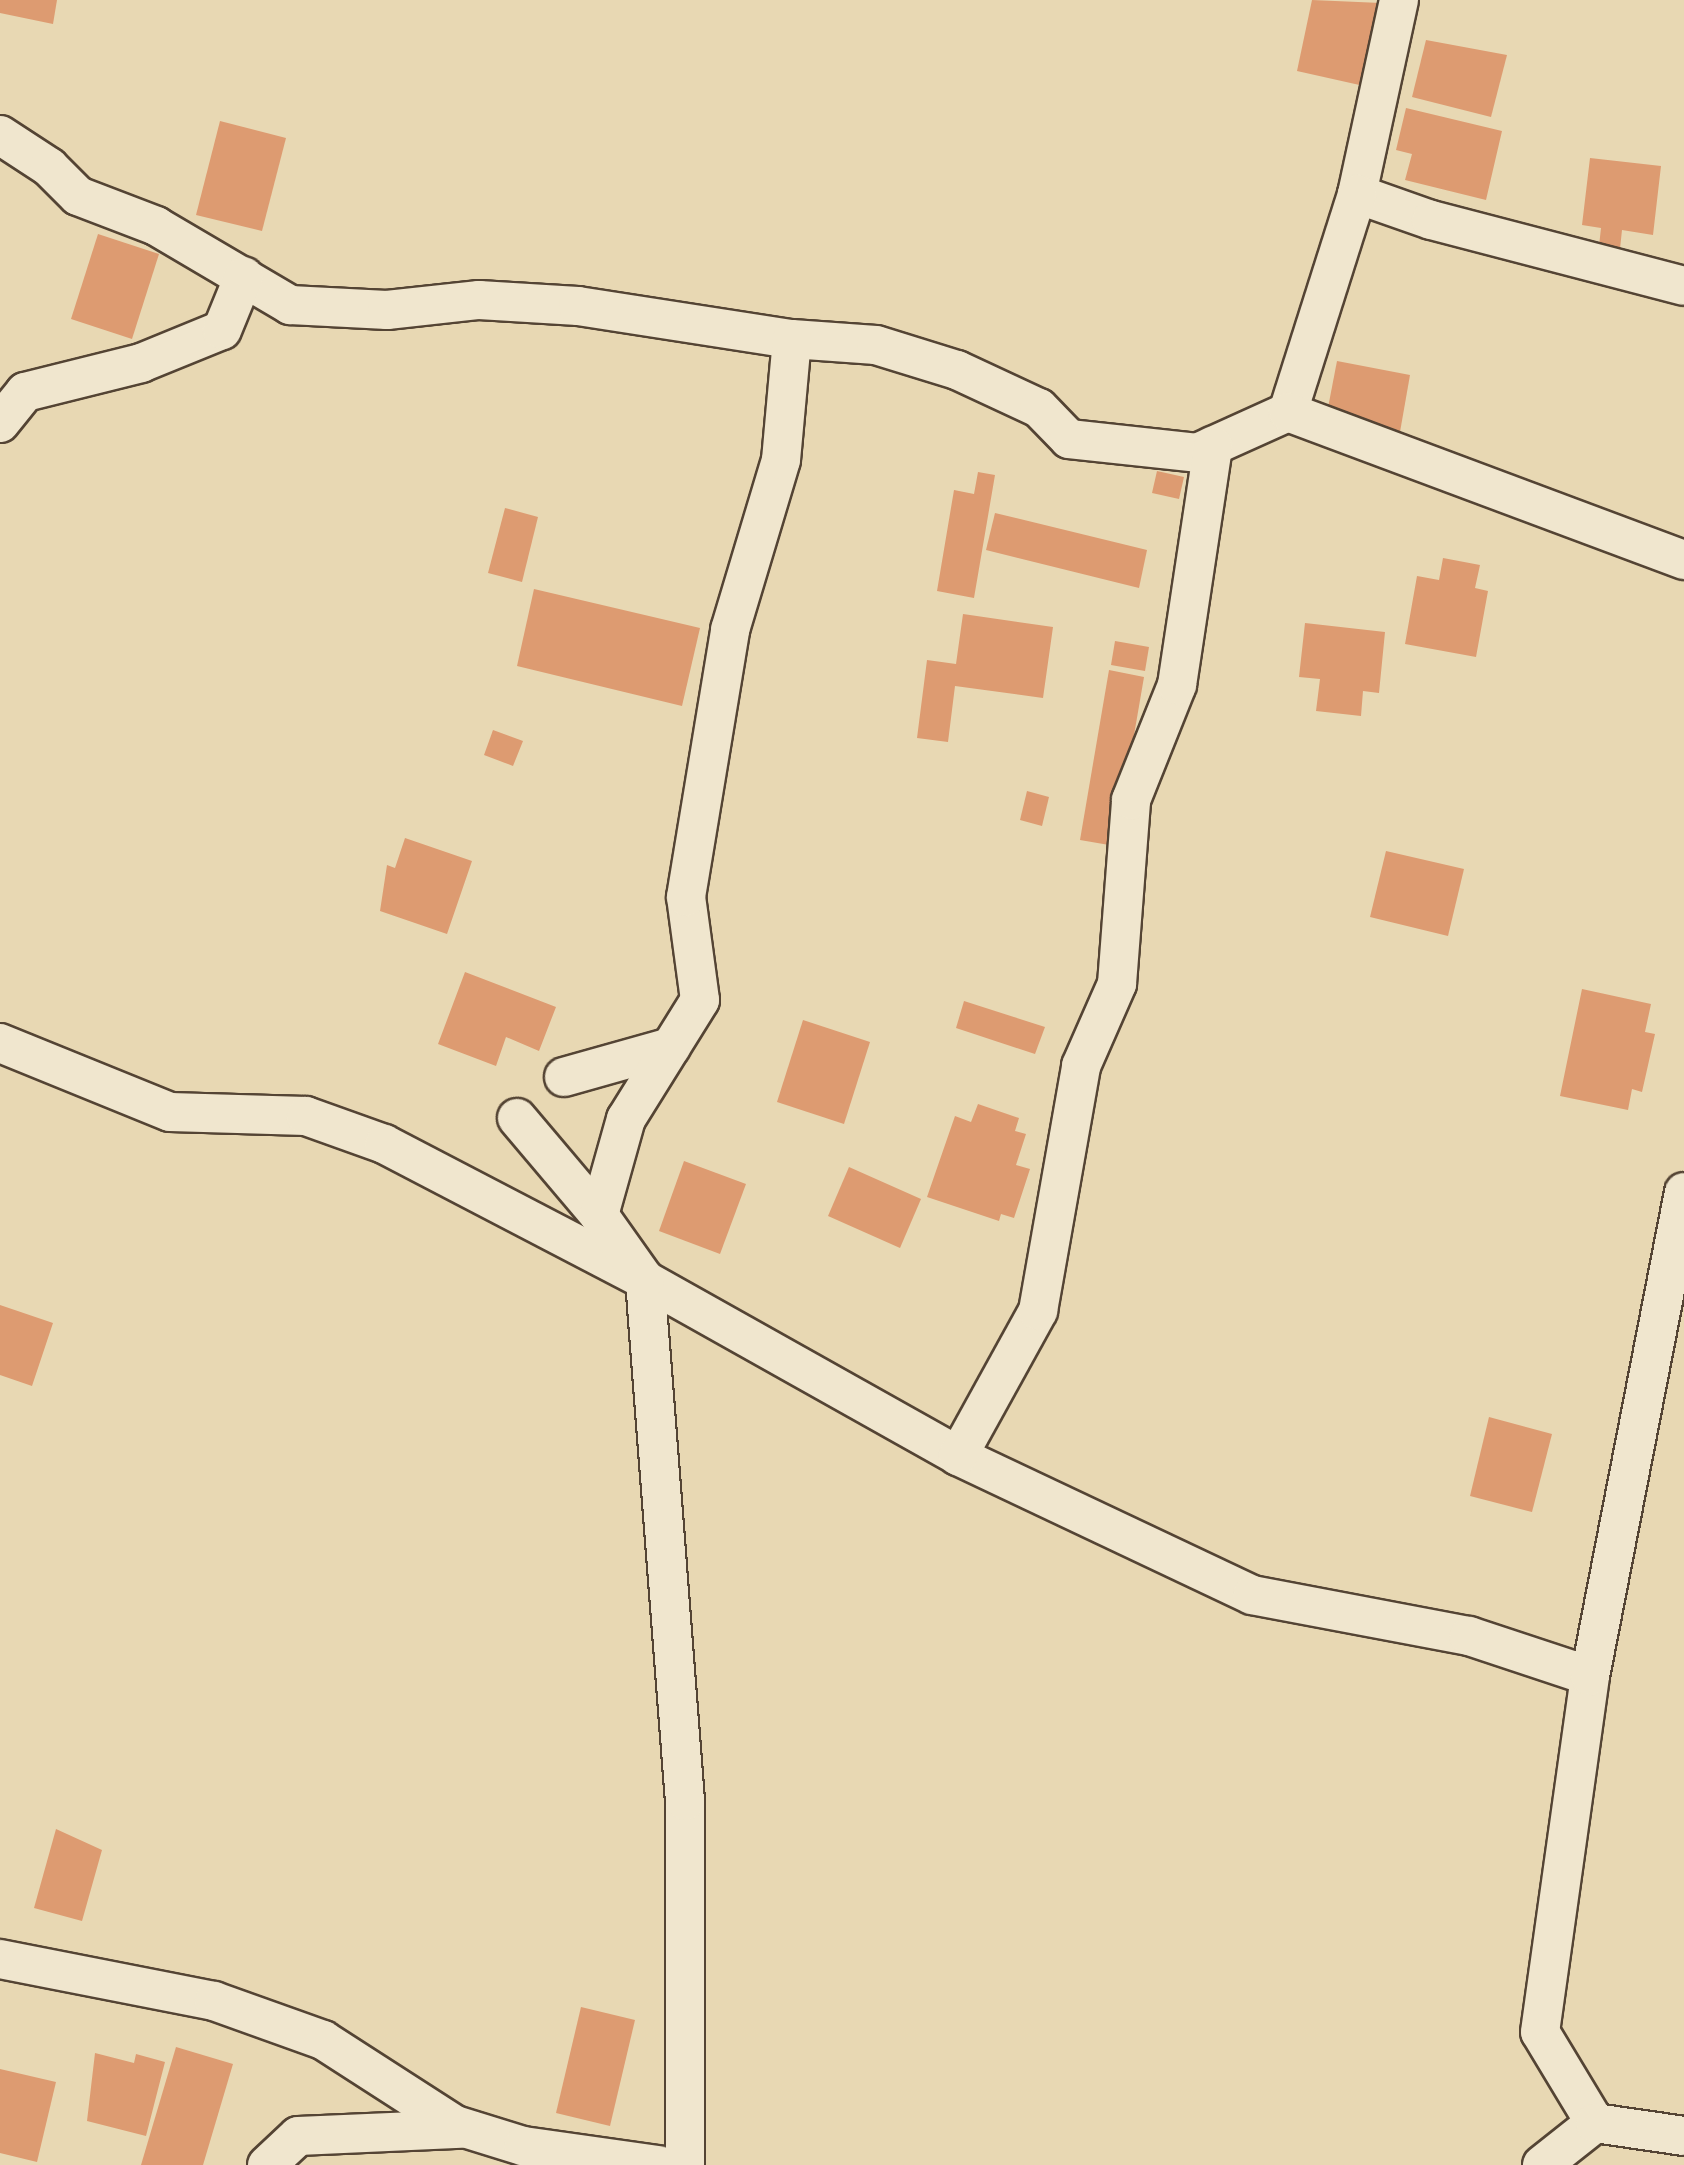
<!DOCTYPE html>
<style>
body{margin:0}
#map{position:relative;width:1684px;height:2165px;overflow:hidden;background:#e8d8b3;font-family:"Old Standard TT",serif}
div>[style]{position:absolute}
.building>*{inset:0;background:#dd9b71}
.roads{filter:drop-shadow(2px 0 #544434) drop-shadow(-2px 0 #544434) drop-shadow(0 2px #544434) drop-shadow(0 -2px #544434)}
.minor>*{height:38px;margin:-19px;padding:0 19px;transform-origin:19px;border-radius:19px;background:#f0e6ce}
span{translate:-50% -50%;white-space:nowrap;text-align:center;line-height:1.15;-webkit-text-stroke:8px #f0e6ce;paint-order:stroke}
</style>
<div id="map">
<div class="building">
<div style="clip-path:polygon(0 0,57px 0,53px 24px,0 13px)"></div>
<div style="clip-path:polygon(1312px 0,1381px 3px,1364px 86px,1297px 71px)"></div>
<div style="clip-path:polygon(1426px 40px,1507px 55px,1491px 117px,1412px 97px)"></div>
<div style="clip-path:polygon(1406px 108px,1502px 131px,1486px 200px,1405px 180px,1412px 154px,1396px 150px)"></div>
<div style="clip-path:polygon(220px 121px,286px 138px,262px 231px,196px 215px)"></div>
<div style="clip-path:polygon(1590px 158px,1661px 166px,1653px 235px,1622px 230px,1620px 249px,1599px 246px,1601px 228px,1582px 225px)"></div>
<div style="clip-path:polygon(98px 234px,159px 254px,132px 339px,71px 319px)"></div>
<div style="clip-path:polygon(1337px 361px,1410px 375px,1400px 432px,1326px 418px)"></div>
<div style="clip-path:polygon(1157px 471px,1184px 477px,1179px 499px,1152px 493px)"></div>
<div style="clip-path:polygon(978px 472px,995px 475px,974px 598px,937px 591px,954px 490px,974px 494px)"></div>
<div style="clip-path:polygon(505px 508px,538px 517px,522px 582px,488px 573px)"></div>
<div style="clip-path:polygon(995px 513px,1147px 550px,1139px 588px,986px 550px)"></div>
<div style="clip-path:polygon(1443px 558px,1480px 565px,1475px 588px,1488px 591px,1476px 657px,1405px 644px,1417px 576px,1439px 580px)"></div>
<div style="clip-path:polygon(534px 589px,700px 628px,682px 706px,517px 666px)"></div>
<div style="clip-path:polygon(963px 614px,1053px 627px,1043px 698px,955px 686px,948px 742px,917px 738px,927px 660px,956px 664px)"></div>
<div style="clip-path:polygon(1305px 623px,1385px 632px,1379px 693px,1363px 691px,1361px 716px,1316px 711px,1320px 679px,1299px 677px)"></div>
<div style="clip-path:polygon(1115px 641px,1149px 647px,1145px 671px,1111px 665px)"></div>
<div style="clip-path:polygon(1109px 670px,1144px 677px,1115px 846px,1080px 840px)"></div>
<div style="clip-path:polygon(493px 730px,523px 741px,513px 766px,484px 755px)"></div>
<div style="clip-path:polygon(1027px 791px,1049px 797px,1042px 826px,1020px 820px)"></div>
<div style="clip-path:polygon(405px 838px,472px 861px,447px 934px,380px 911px,387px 865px,395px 868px)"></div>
<div style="clip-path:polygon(1386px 851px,1464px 869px,1448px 936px,1370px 917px)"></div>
<div style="clip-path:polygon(465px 972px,556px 1007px,539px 1051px,506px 1037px,496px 1066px,438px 1044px)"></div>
<div style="clip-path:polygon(1582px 989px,1651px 1004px,1645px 1032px,1655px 1034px,1642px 1092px,1632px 1089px,1628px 1110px,1560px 1096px)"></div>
<div style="clip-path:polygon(964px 1001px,1045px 1027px,1035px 1054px,956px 1028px)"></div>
<div style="clip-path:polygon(803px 1020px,870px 1042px,844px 1124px,777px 1102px)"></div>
<div style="clip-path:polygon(978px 1104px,1019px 1118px,1015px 1131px,1026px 1134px,1016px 1165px,1030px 1169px,1014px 1218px,1001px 1214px,999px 1221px,927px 1197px,955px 1116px,971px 1122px)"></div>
<div style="clip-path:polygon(684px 1161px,746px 1184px,720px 1254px,659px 1231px)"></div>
<div style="clip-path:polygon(849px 1167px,921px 1199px,900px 1248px,828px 1216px)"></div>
<div style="clip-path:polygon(0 1305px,53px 1323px,32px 1386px,0 1375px)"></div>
<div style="clip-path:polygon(1489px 1417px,1552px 1434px,1532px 1512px,1470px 1496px)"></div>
<div style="clip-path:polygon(56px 1829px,102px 1850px,82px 1921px,34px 1908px)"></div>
<div style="clip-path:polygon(581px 2007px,635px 2020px,610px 2126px,556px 2113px)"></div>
<div style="clip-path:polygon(176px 2047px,233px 2064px,203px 2165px,141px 2165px)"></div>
<div style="clip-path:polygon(95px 2053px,134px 2063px,136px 2054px,165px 2062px,146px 2136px,87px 2121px)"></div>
<div style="clip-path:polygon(0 2069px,56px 2082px,37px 2162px,0 2153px)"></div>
</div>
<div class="roads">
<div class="minor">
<div style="left:1399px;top:0;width:198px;rotate:102.2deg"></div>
<div style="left:1357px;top:194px;width:78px;rotate:19.4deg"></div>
<div style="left:1431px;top:220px;width:261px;rotate:14.6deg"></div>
<div style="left:0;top:135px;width:59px;rotate:33.1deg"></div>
<div style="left:49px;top:167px;width:41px;rotate:45deg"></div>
<div style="left:78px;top:196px;width:84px;rotate:21deg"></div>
<div style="left:156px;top:226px;width:156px;rotate:30.5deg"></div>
<div style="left:290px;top:305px;width:97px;rotate:3deg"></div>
<div style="left:387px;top:310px;width:93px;rotate:-6.2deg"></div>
<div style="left:479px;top:300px;width:99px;rotate:3.5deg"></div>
<div style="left:578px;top:306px;width:217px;rotate:8.8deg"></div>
<div style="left:792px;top:339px;width:84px;rotate:4.1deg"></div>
<div style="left:876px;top:345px;width:85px;rotate:17.2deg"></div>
<div style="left:957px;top:370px;width:90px;rotate:24.9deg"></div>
<div style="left:1039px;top:408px;width:43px;rotate:45.9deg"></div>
<div style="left:1069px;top:439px;width:129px;rotate:6.2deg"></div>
<div style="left:1197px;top:453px;width:100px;rotate:-24.3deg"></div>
<div style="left:1288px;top:412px;width:229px;rotate:-72.4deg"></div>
<div style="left:1288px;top:412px;width:423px;rotate:20.5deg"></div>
<div style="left:0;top:423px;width:40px;rotate:-51deg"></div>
<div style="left:25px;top:392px;width:120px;rotate:-14deg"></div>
<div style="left:141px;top:363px;width:87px;rotate:-22.2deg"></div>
<div style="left:222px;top:330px;width:58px;rotate:-67.8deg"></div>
<div style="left:0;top:1043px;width:183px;rotate:22.1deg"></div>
<div style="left:170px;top:1112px;width:136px;rotate:1.7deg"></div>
<div style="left:306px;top:1116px;width:83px;rotate:19.7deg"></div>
<div style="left:384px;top:1144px;width:294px;rotate:27.5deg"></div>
<div style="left:645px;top:1280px;width:359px;rotate:29.3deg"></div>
<div style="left:958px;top:1456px;width:325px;rotate:25.3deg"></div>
<div style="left:1252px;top:1595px;width:221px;rotate:10.7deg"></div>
<div style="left:1469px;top:1636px;width:127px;rotate:18.3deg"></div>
<div style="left:564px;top:1077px;width:111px;rotate:-15.7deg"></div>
<div style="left:517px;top:1118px;width:127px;rotate:49.8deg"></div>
<div style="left:958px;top:1456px;width:166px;rotate:-61.1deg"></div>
<div style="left:1038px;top:1311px;width:249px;rotate:-80deg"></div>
<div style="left:1081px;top:1066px;width:90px;rotate:-66.3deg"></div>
<div style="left:1117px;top:984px;width:185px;rotate:-85.6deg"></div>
<div style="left:1131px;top:800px;width:124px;rotate:-68.2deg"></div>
<div style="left:1177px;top:685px;width:242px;rotate:-81.4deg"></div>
<div style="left:0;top:1959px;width:218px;rotate:11.1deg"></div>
<div style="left:214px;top:2001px;width:116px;rotate:19.7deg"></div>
<div style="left:323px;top:2040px;width:157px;rotate:32.8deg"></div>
<div style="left:455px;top:2125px;width:71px;rotate:17.2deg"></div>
<div style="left:523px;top:2146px;width:137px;rotate:8deg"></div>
<div style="left:1595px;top:2123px;width:106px;rotate:-121.1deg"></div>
<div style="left:1540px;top:2032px;width:359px;rotate:-82deg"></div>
<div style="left:1590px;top:1676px;width:493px;rotate:-79deg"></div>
<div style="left:267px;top:2165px;width:42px;rotate:-43.1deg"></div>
<div style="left:298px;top:2136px;width:163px;rotate:-2.5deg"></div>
<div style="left:685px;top:2165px;width:364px;rotate:-90deg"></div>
<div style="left:685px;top:1801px;width:523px;rotate:-94.39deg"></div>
<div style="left:645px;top:1280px;width:80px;rotate:-125.3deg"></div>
<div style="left:599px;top:1215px;width:100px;rotate:-74.3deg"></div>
<div style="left:626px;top:1119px;width:140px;rotate:-58.1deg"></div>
<div style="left:700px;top:1000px;width:104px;rotate:-97.7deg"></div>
<div style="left:686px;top:897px;width:271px;rotate:-80.6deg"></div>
<div style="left:730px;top:630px;width:177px;rotate:-73.3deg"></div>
<div style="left:781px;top:460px;width:121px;rotate:-84.8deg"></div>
<div style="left:1542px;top:2165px;width:68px;rotate:-38.4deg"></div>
<div style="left:1595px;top:2123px;width:90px;rotate:8.3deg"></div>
</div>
</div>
</div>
